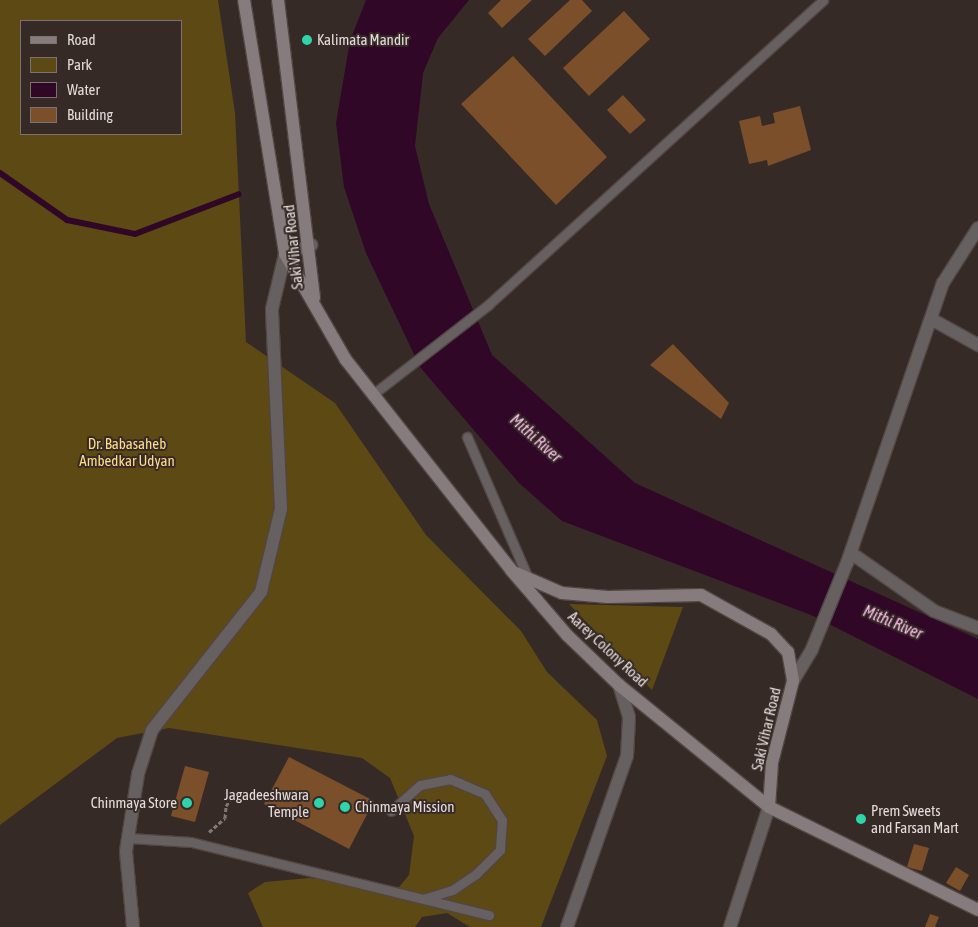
<!DOCTYPE html>
<style>
body{margin:0}
#map{position:relative;width:978px;height:927px;overflow:hidden;background:#362a27;font-family:"Asap Condensed",sans-serif}
div>[style]{position:absolute}
.green>*{inset:0;background:#5d4913}
.water>*{inset:0;background:#300727}
.stream>*{height:6px;margin:-3px;padding:0 3px;transform-origin:3px;border-radius:3px;background:#300727}
.building>*{inset:0;background:#7a4f29}
.path>*{height:3px;margin-top:-1.5px;transform-origin:0;background:repeating-linear-gradient(90deg,#817774 0 4px,transparent 0 6.5px)}
.roads{filter:drop-shadow(1px 0 #524643) drop-shadow(-1px 0 #524643) drop-shadow(0 1px #524643) drop-shadow(0 -1px #524643)}
.service>*{height:9px;margin:-4.5px;padding:0 4.5px;transform-origin:4.5px;border-radius:4.5px;background:#666061}
.minor>*{height:12px;margin:-6px;padding:0 6px;transform-origin:6px;border-radius:6px;background:#666061}
.secondary>*{height:12px;margin:-6px;padding:0 6px;transform-origin:6px;border-radius:6px;background:#867b7d}
.dots>*{width:14px;height:14px;translate:-50% -50%;box-sizing:border-box;border:2px solid #362a27;border-radius:50%}
span{translate:-50% -50%;white-space:nowrap;text-align:center;line-height:1.15;-webkit-text-stroke:4px #362a27;paint-order:stroke}
.poi-label{font-size:15px;color:#e3dbd9}
.left{translate:0 -50%;text-align:left}
.right{translate:-100% -50%;text-align:right}
.street-label{font-size:15px;color:#e3dbd9}
.park-label{font-size:15px;color:#fddb88}
.water-label{font-size:16px;color:#fcc0e9;font-style:italic}
.legend{position:absolute;left:20px;top:20px;width:162px;height:115px;box-sizing:border-box;background:#362a27;border:1px solid #7b716e;margin:0;padding:6px 9px;list-style:none;font-size:15px;color:#e3dbd9}
.legend li{display:flex;align-items:center;gap:10px;height:25px}
.legend b{width:25px;border:1px solid #7b716e}
</style>
<div id="map">
<div class="green">
<div style="clip-path:polygon(evenodd,0 0,218px 0,235px 113px,246px 342px,335px 403px,426px 535px,521px 631px,547px 672px,597px 720px,607px 756px,541px 927px,470px 927px,447px 913px,422px 917px,415px 927px,263px 927px,248px 893px,265px 882px,309px 878px,399px 887px,409px 875px,414px 836px,390px 778px,362px 758px,169px 728px,117px 738px,0 825px,0 0,21px 21px,181px 21px,181px 134px,21px 134px,21px 21px)"></div>
<div style="clip-path:polygon(569px 604px,683px 607px,652px 690px)"></div>
</div>
<div class="water">
<div style="clip-path:polygon(366px 0,469px 0,438px 38px,423px 73px,415px 146px,429px 204px,492px 355px,635px 483px,978px 639px,978px 699px,811px 615px,562px 521px,519px 483px,420px 367px,366px 253px,344px 187px,336px 123px,350px 41px)"></div>
</div>
<div class="stream">
<div style="left:0;top:173px;width:82px;rotate:35deg"></div>
<div style="left:67px;top:220px;width:69px;rotate:11.6deg"></div>
<div style="left:135px;top:234px;width:111px;rotate:-21deg"></div>
</div>
<div class="building">
<div style="clip-path:polygon(501px 0,532px 0,502px 28px,488px 13px)"></div>
<div style="clip-path:polygon(570px 0,582px 0,592px 11px,545px 56px,528px 39px)"></div>
<div style="clip-path:polygon(624px 11px,650px 39px,589px 96px,563px 68px)"></div>
<div style="clip-path:polygon(513px 56px,607px 157px,556px 205px,461px 104px)"></div>
<div style="clip-path:polygon(623px 95px,646px 120px,630px 134px,607px 110px)"></div>
<div style="clip-path:polygon(800px 106px,811px 150px,768px 166px,767px 160px,749px 164px,739px 121px,760px 116px,762px 126px,775px 123px,773px 113px)"></div>
<div style="clip-path:polygon(673px 344px,729px 403px,721px 419px,650px 365px)"></div>
<div style="clip-path:polygon(289px 757px,374px 801px,349px 849px,264px 804px)"></div>
<div style="clip-path:polygon(185px 766px,209px 772px,195px 822px,171px 816px)"></div>
<div style="clip-path:polygon(914px 844px,929px 848px,922px 871px,907px 867px)"></div>
<div style="clip-path:polygon(956px 867px,969px 875px,960px 891px,946px 883px)"></div>
<div style="clip-path:polygon(930px 914px,939px 917px,935px 927px,925px 927px)"></div>
</div>
<div class="path">
<div style="left:209px;top:832px;width:21px;rotate:-41deg"></div>
<div style="left:225px;top:818px;width:12px;rotate:-85deg"></div>
<div style="left:226px;top:806px;width:16px;rotate:-55deg"></div>
<div style="left:235px;top:793px;width:18px"></div>
</div>
<div class="roads">
<div class="service">
<div style="left:372px;top:395px;width:147px;rotate:-37.8deg"></div>
<div style="left:488px;top:305px;width:453px;rotate:-42.3deg"></div>
<div style="left:467px;top:437px;width:154px;rotate:66.6deg"></div>
<div style="left:391px;top:811px;width:39px;rotate:-42deg"></div>
<div style="left:420px;top:785px;width:31px;rotate:-11deg"></div>
<div style="left:450px;top:779px;width:38px;rotate:23deg"></div>
<div style="left:485px;top:794px;width:31px;rotate:57deg"></div>
<div style="left:502px;top:820px;width:30px;rotate:94deg"></div>
<div style="left:500px;top:850px;width:34px;rotate:135deg"></div>
<div style="left:476px;top:874px;width:29px;rotate:146deg"></div>
<div style="left:452px;top:890px;width:28px;rotate:163deg"></div>
<div style="left:129px;top:838px;width:62px;rotate:3.7deg"></div>
<div style="left:191px;top:842px;width:307px;rotate:13.8deg"></div>
</div>
<div class="minor">
<div style="left:931px;top:319px;width:54px;rotate:29deg"></div>
<div style="left:851px;top:553px;width:101px;rotate:34.9deg"></div>
<div style="left:934px;top:611px;width:47px;rotate:21.1deg"></div>
<div style="left:793px;top:681px;width:37px;rotate:-59deg"></div>
<div style="left:812px;top:649px;width:93px;rotate:-67.9deg"></div>
<div style="left:847px;top:563px;width:296px;rotate:-71.1deg"></div>
<div style="left:943px;top:283px;width:65px;rotate:-57.5deg"></div>
<div style="left:133px;top:927px;width:76px;rotate:-95.3deg"></div>
<div style="left:126px;top:851px;width:78px;rotate:-81.1deg"></div>
<div style="left:138px;top:774px;width:46px;rotate:-72.3deg"></div>
<div style="left:152px;top:730px;width:176px;rotate:-51.7deg"></div>
<div style="left:261px;top:592px;width:85px;rotate:-76.5deg"></div>
<div style="left:281px;top:509px;width:200px;rotate:-92.6deg"></div>
<div style="left:272px;top:309px;width:57px;rotate:-76.7deg"></div>
<div style="left:285px;top:254px;width:28px;rotate:-19deg"></div>
<div style="left:567px;top:927px;width:181px;rotate:-70.7deg"></div>
<div style="left:627px;top:756px;width:39px;rotate:-87deg"></div>
<div style="left:629px;top:717px;width:34px;rotate:-107deg"></div>
<div style="left:730px;top:927px;width:126px;rotate:-72deg"></div>
</div>
<div class="secondary">
<div style="left:244px;top:0;width:257px;rotate:80.8deg"></div>
<div style="left:285px;top:254px;width:122px;rotate:60.1deg"></div>
<div style="left:346px;top:360px;width:267px;rotate:51.8deg"></div>
<div style="left:511px;top:570px;width:86px;rotate:49.3deg"></div>
<div style="left:567px;top:635px;width:72px;rotate:43.9deg"></div>
<div style="left:619px;top:685px;width:193px;rotate:39.1deg"></div>
<div style="left:769px;top:807px;width:233px;rotate:26.2deg"></div>
<div style="left:278px;top:0;width:300px;rotate:83.1deg"></div>
<div style="left:516px;top:573px;width:50px;rotate:23.5deg"></div>
<div style="left:562px;top:593px;width:46px;rotate:5deg"></div>
<div style="left:608px;top:597px;width:93px;rotate:-1.2deg"></div>
<div style="left:701px;top:595px;width:80px;rotate:29.1deg"></div>
<div style="left:771px;top:634px;width:25px;rotate:47deg"></div>
<div style="left:788px;top:652px;width:29px;rotate:80deg"></div>
<div style="left:793px;top:681px;width:85px;rotate:104.4deg"></div>
<div style="left:772px;top:763px;width:44px;rotate:93.9deg"></div>
</div>
</div>
<div class="dots">
<div style="left:307px;top:40px;background:#2fd4aa"></div>
<div style="left:187px;top:803px;background:#2fd4aa"></div>
<div style="left:319px;top:803px;background:#2fd4aa"></div>
<div style="left:345px;top:807px;background:#2fd4aa"></div>
<div style="left:861px;top:819px;background:#2fd4aa"></div>
</div>
<div class="poi-label">
<span class="left" style="left:317px;top:40px">Kalimata Mandir</span>
<span class="right" style="left:309px;top:803px">Jagadeeshwara<br>Temple</span>
<span class="right" style="left:177px;top:803px">Chinmaya Store</span>
<span class="left" style="left:355px;top:807px">Chinmaya Mission</span>
<span class="left" style="left:871px;top:819px">Prem Sweets<br>and Farsan Mart</span>
</div>
<div class="street-label">
<span style="left:293px;top:247px;rotate:-96deg">Saki Vihar Road</span>
<span style="left:608px;top:649px;rotate:43deg">Aarey Colony Road</span>
<span style="left:766px;top:729px;rotate:-77deg">Saki Vihar Road</span>
</div>
<div class="park-label">
<span style="left:127px;top:452px">Dr. Babasaheb<br>Ambedkar Udyan</span>
</div>
<div class="water-label">
<span style="left:536px;top:438px;rotate:42deg">Mithi River</span>
<span style="left:893px;top:622px;rotate:23deg">Mithi River</span>
</div>
<ul class="legend">
<li><b style="height:6px;background:#867b7d"></b>Road</li>
<li><b style="height:14px;background:#5d4913"></b>Park</li>
<li><b style="height:14px;background:#300727"></b>Water</li>
<li><b style="height:14px;background:#7a4f29"></b>Building</li>
</ul>
</div>
